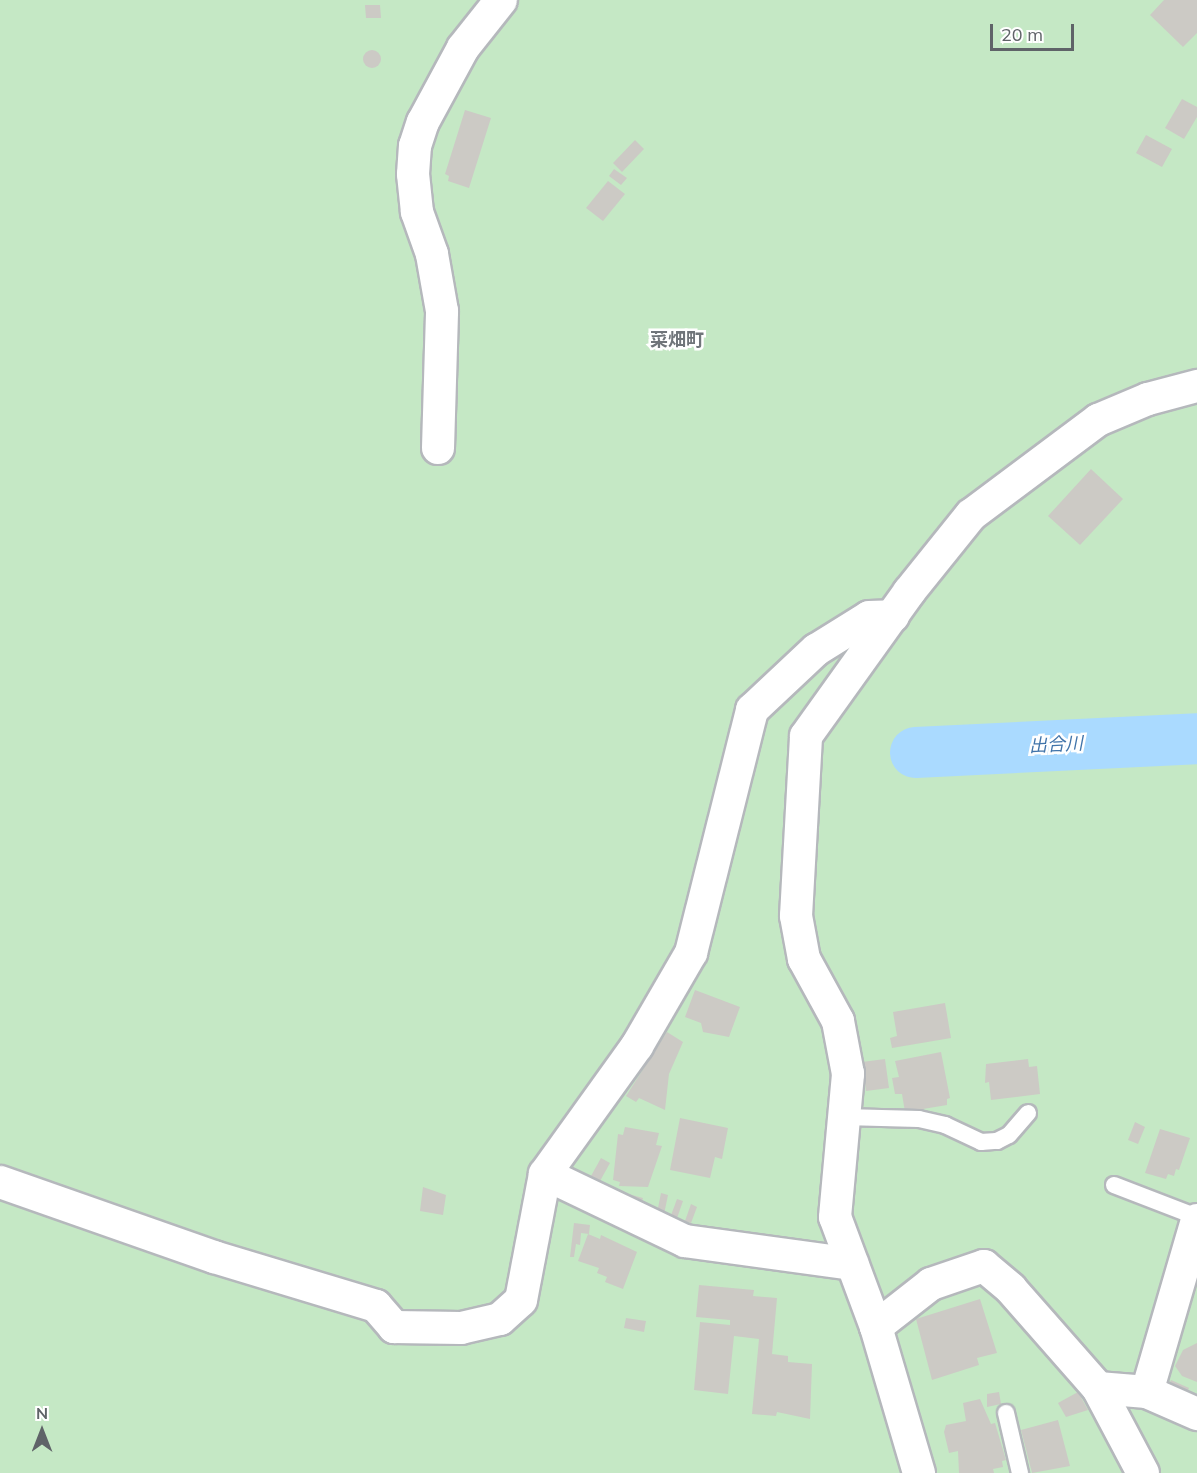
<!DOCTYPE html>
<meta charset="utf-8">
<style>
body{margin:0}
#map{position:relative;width:1197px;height:1473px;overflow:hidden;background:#f1efe8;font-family:Mulish,"Noto Sans JP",sans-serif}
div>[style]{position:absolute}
.green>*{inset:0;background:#c5e8c5}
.river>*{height:51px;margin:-25.5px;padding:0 25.5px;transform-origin:25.5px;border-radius:25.5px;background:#aadaff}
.building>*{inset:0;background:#cccac5}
.round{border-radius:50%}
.roads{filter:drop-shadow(2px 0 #b5b8bc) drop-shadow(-2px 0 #b5b8bc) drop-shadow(0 2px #b5b8bc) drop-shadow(0 -2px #b5b8bc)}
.service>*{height:16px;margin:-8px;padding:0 8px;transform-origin:8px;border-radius:8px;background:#fff}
.minor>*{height:32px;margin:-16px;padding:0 16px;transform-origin:16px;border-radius:16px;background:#fff}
span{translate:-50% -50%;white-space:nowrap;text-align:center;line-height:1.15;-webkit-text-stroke:5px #fff;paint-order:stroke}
.neighbourhood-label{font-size:18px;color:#70757a;font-weight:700}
.water-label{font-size:18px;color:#4174aa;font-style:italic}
.north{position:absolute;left:12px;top:1401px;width:60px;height:60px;-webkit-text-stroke:4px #fff;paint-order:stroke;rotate:0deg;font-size:16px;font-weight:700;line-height:24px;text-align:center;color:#5f6368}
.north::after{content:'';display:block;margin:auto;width:21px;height:27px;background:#5f6368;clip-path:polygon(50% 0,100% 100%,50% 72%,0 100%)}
.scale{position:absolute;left:990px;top:24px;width:84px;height:27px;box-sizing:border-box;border:3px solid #5f6368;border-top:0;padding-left:8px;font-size:18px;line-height:21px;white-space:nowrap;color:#5f6368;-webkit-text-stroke:4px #fff;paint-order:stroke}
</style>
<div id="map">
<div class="green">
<div style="clip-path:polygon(0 0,1197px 0,1197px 1473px,0 1473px)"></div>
</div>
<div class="river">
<div style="left:915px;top:752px;width:282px;rotate:-2.8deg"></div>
</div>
<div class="building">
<div style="clip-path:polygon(1164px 0,1197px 0,1197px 33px,1183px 47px,1150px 15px)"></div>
<div style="clip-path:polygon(365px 5px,380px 5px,381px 18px,366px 18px)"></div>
<div class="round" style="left:363px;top:50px;width:18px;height:18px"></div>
<div style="clip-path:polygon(1182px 99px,1197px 107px,1197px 117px,1184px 139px,1165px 128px)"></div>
<div style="clip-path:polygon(465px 110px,491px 118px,469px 188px,448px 181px,449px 176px,445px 174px)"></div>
<div style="clip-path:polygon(1146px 135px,1172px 149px,1162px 167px,1136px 153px)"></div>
<div style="clip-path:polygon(635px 140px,644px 149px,622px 172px,613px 163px)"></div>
<div style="clip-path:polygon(614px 169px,627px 178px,621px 185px,609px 176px)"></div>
<div style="clip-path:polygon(608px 181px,625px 194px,603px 221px,586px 208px)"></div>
<div style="clip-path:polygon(1091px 469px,1123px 499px,1080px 545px,1048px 516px)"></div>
<div style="clip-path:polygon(695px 990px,740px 1007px,729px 1037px,703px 1032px,701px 1023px,685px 1017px)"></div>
<div style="clip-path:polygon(945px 1003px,951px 1038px,892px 1048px,890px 1038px,897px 1036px,893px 1012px)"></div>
<div style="clip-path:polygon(667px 1032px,683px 1042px,669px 1074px,665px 1110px,639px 1098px,636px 1102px,626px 1096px)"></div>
<div style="clip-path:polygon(941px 1052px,950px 1098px,947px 1099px,947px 1105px,905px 1112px,902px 1094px,895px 1094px,892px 1078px,899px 1077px,895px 1061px)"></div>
<div style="clip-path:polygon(885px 1059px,889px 1088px,866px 1091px,862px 1062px)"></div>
<div style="clip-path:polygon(1028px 1059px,1029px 1067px,1037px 1066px,1040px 1094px,991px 1100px,989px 1082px,985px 1083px,986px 1064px)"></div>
<div style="clip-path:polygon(680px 1118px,728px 1128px,722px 1159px,715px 1157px,710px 1178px,670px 1170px)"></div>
<div style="clip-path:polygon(1135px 1122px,1145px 1127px,1138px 1144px,1128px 1140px)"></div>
<div style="clip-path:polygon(625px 1127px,659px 1133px,656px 1145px,662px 1146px,648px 1187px,619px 1186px,620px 1182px,613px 1180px,618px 1134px,623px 1135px)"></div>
<div style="clip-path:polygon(1160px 1129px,1190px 1138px,1179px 1170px,1176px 1169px,1174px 1176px,1168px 1174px,1166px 1179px,1145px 1173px)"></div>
<div style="clip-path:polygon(601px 1158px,610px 1163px,600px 1181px,591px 1176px)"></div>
<div style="clip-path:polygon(423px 1187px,446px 1195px,443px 1215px,420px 1211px)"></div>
<div style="clip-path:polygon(661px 1193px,668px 1195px,663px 1219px,656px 1218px)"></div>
<div style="clip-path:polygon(628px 1194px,643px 1198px,641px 1206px,626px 1203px)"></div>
<div style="clip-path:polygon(677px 1199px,683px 1201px,676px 1221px,670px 1218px)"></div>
<div style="clip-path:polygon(691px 1204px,697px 1207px,691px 1223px,685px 1221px)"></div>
<div style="clip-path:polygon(574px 1223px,590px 1225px,589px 1234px,581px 1233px,580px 1245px,576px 1244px,574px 1257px,570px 1257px)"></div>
<div style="clip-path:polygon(588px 1234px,600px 1239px,601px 1235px,637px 1252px,623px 1289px,605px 1282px,607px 1277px,597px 1273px,599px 1268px,578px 1261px)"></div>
<div style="clip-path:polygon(699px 1285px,754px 1290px,753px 1296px,777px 1298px,772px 1354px,788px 1356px,788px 1362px,812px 1364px,810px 1419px,777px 1412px,776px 1416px,752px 1414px,759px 1339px,734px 1336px,728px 1394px,694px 1390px,700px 1322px,730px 1325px,730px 1320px,696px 1317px)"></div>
<div style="clip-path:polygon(980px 1299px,997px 1353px,977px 1358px,979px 1365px,932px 1380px,916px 1319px)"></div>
<div style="clip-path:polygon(626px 1318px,646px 1321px,644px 1332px,624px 1328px)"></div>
<div style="clip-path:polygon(1197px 1343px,1197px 1382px,1182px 1376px,1175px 1366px,1183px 1350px)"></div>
<div style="clip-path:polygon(1171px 1380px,1189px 1388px,1186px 1395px,1168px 1387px)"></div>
<div style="clip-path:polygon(999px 1392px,1001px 1404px,987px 1407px,987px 1394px)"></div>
<div style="clip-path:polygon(1078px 1392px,1088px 1410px,1066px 1417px,1058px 1403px)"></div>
<div style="clip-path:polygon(980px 1399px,991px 1424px,995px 1423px,1006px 1460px,1002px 1461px,1003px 1467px,993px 1469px,994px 1473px,959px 1473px,958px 1451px,949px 1453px,944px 1432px,946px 1425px,966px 1421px,963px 1403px)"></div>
<div style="clip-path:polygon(1058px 1420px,1070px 1466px,1032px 1473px,1021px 1430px)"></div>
</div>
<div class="roads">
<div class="service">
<div style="left:844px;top:1117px;width:75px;rotate:1.5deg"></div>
<div style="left:919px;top:1119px;width:27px;rotate:13deg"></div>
<div style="left:945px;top:1125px;width:40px;rotate:25deg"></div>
<div style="left:981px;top:1142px;width:16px;rotate:-4deg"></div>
<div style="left:997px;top:1141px;width:13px;rotate:-27deg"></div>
<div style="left:1009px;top:1135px;width:29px;rotate:-49deg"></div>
<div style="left:1114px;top:1185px;width:89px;rotate:21.1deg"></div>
<div style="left:1006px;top:1413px;width:62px;rotate:76.9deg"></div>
</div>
<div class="minor">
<div style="left:438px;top:448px;width:137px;rotate:-88.3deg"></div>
<div style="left:442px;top:311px;width:58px;rotate:-100deg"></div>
<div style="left:432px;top:254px;width:45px;rotate:-109.7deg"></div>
<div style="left:417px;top:212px;width:38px;rotate:-96deg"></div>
<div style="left:413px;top:174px;width:28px;rotate:-86deg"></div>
<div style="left:415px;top:146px;width:25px;rotate:-72deg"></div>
<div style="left:423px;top:122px;width:84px;rotate:-61.6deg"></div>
<div style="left:463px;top:48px;width:61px;rotate:-51.6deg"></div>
<div style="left:545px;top:1174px;width:155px;rotate:25.6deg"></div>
<div style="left:685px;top:1241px;width:169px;rotate:7.8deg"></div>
<div style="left:0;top:1182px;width:227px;rotate:19.3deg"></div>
<div style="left:214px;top:1257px;width:169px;rotate:16.8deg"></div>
<div style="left:376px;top:1306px;width:28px;rotate:49deg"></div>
<div style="left:394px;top:1327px;width:67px;rotate:0.9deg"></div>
<div style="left:461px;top:1328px;width:40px;rotate:-13deg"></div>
<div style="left:500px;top:1319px;width:28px;rotate:-42deg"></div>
<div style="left:521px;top:1300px;width:128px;rotate:-79.2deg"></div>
<div style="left:545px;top:1174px;width:158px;rotate:-54.3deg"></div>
<div style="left:637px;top:1046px;width:108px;rotate:-59.9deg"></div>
<div style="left:691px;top:953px;width:251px;rotate:-75.9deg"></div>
<div style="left:752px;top:710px;width:88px;rotate:-43.2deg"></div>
<div style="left:816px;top:650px;width:62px;rotate:-31.9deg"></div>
<div style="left:869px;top:617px;width:24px;rotate:-2deg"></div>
<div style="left:876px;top:1327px;width:70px;rotate:-38deg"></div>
<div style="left:931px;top:1284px;width:56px;rotate:-18.8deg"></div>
<div style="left:984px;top:1266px;width:35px;rotate:40deg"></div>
<div style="left:1011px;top:1289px;width:132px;rotate:48.7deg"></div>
<div style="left:1147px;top:1392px;width:179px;rotate:-73.8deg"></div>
<div style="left:919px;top:1473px;width:152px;rotate:-106.4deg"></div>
<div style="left:876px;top:1327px;width:117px;rotate:-110.4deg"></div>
<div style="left:835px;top:1217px;width:144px;rotate:-84.8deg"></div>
<div style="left:848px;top:1074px;width:54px;rotate:-100.7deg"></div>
<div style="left:838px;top:1021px;width:71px;rotate:-118.7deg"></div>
<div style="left:804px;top:959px;width:44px;rotate:-100.5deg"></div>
<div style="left:796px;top:916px;width:180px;rotate:-86.8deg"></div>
<div style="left:806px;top:736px;width:177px;rotate:-54.4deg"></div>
<div style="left:909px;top:592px;width:99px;rotate:-51.2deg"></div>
<div style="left:971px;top:515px;width:159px;rotate:-36.8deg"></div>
<div style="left:1098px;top:420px;width:54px;rotate:-22.8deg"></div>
<div style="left:1148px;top:399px;width:51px;rotate:-14.9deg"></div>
<div style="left:1143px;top:1473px;width:96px;rotate:-117.9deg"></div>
<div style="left:1098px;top:1388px;width:49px;rotate:4.7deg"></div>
<div style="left:1147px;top:1392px;width:55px;rotate:23.7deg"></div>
</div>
</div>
<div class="neighbourhood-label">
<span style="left:677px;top:340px">菜畑町</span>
</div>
<div class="water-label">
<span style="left:1056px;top:745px;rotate:-3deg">出合川</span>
</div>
<div class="north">N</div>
<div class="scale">20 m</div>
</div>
